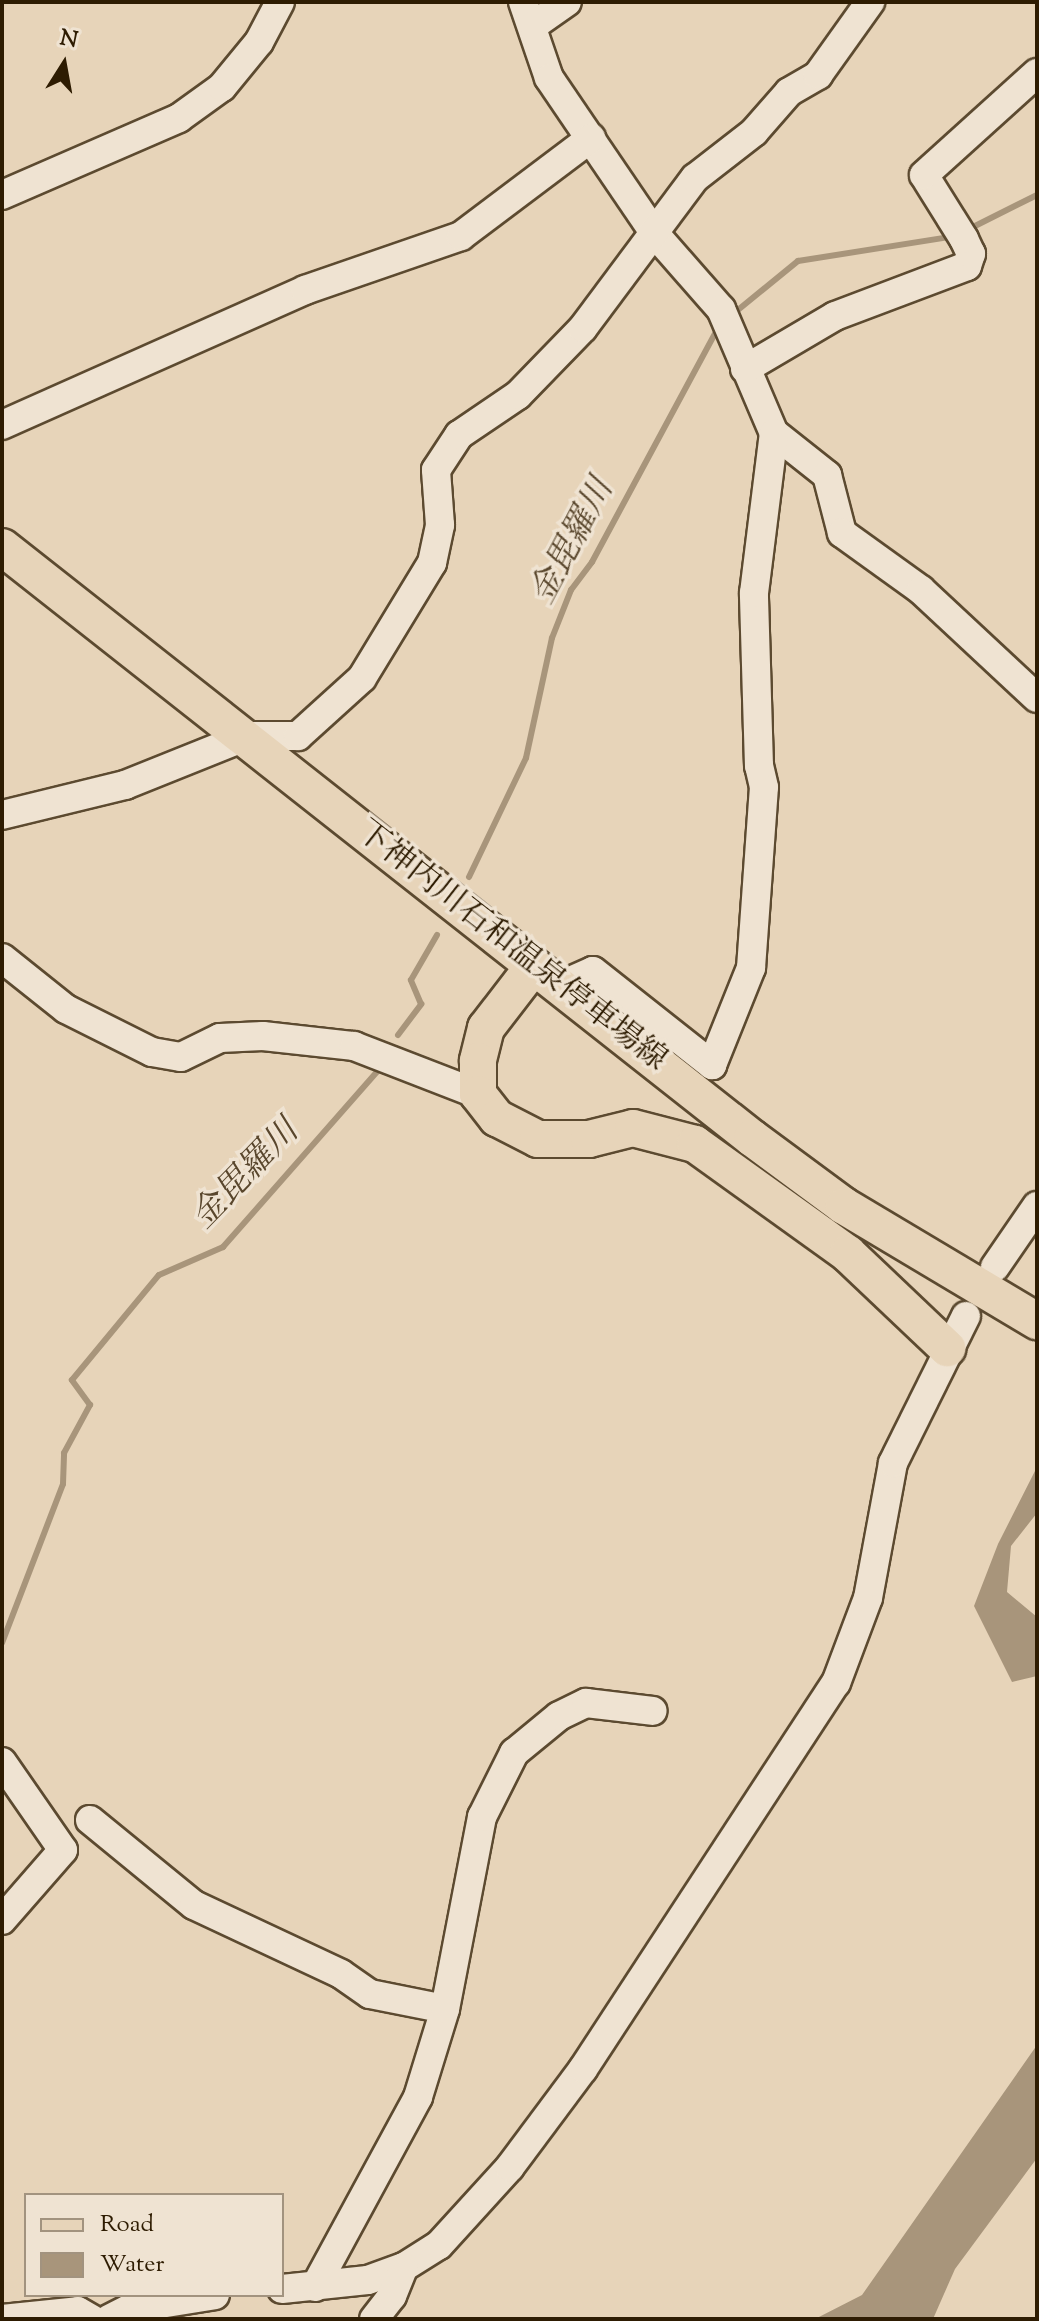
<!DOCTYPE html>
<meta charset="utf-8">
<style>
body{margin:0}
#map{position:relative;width:1039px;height:2321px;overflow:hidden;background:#e7d4b9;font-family:"Sorts Mill Goudy","Noto Serif JP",serif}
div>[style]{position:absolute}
.water>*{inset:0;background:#a8957b}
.stream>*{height:6px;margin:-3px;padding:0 3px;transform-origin:3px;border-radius:3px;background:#a8957b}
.roads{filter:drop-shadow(2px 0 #5c4a30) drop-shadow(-2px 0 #5c4a30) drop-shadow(0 2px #5c4a30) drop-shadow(0 -2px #5c4a30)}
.minor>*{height:28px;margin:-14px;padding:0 14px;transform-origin:14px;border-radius:14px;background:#efe3d2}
.major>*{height:36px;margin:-18px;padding:0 18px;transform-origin:18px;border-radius:18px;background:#e7d4b9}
span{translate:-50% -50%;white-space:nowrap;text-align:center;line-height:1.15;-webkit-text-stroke:7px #efe3d2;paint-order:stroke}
.street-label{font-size:32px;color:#2e1c02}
.water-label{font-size:34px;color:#59462c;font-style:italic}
.frame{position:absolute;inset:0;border:4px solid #2e1c02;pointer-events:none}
.legend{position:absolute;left:24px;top:2193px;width:260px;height:104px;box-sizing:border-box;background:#efe3d2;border:2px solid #a2937f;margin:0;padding:10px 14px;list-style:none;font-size:24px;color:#2e1c02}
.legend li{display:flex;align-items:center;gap:16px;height:40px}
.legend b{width:40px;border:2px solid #a2937f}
.north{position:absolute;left:24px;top:24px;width:80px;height:80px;-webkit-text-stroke:6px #efe3d2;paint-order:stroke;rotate:11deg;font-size:22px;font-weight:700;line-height:32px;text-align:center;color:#2e1c02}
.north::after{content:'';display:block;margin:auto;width:28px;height:36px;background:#2e1c02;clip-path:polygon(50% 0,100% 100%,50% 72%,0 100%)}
</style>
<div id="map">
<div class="water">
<div style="clip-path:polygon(1037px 1467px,1037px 1513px,1011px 1546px,1007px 1592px,1037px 1617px,1037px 1676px,1012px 1682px,974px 1606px,998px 1544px)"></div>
<div style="clip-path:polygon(1037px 2045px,1037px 2158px,955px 2269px,933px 2319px,815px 2319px,862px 2295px)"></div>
</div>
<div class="stream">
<div style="left:969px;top:229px;width:76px;rotate:-26.6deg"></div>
<div style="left:733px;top:314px;width:84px;rotate:-39.2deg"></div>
<div style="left:798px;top:261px;width:159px;rotate:-9deg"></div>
<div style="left:469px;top:877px;width:132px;rotate:-64.4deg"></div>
<div style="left:526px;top:758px;width:123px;rotate:-77.8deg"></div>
<div style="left:552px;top:638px;width:52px;rotate:-68.4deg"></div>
<div style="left:571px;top:590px;width:35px;rotate:-53deg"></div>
<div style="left:592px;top:562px;width:261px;rotate:-61.7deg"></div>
<div style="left:398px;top:1035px;width:39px;rotate:-53deg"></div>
<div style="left:421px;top:1004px;width:26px;rotate:-113deg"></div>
<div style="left:411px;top:980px;width:52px;rotate:-60deg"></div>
<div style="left:2px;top:1643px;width:170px;rotate:-69deg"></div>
<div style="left:63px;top:1484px;width:31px;rotate:-88deg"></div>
<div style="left:64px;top:1453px;width:55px;rotate:-61.6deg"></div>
<div style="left:90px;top:1405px;width:31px;rotate:-126deg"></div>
<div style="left:72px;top:1380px;width:136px;rotate:-50.4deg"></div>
<div style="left:159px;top:1275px;width:70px;rotate:-23.6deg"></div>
<div style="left:223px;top:1247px;width:241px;rotate:-48.7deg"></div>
</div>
<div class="roads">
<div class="minor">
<div style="left:523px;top:2px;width:80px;rotate:71.1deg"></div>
<div style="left:549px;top:78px;width:189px;rotate:55.8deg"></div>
<div style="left:655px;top:234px;width:100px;rotate:48.7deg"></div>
<div style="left:721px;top:309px;width:135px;rotate:66.9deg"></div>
<div style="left:774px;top:433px;width:68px;rotate:38.4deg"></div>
<div style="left:827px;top:475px;width:60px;rotate:75.5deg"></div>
<div style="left:842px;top:533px;width:97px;rotate:35.8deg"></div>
<div style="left:921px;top:590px;width:158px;rotate:43deg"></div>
<div style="left:534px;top:25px;width:40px;rotate:-34.9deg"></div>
<div style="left:2px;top:195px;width:193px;rotate:-23.5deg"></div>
<div style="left:179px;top:118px;width:53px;rotate:-35.8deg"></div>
<div style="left:222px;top:87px;width:58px;rotate:-50.6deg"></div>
<div style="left:259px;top:42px;width:45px;rotate:-62.3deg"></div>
<div style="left:745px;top:369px;width:104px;rotate:-30.5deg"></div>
<div style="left:835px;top:316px;width:141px;rotate:-20.7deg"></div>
<div style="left:967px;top:266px;width:13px;rotate:-72deg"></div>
<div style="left:971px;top:254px;width:17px;rotate:-115deg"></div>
<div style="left:964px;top:239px;width:75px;rotate:-122deg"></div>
<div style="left:924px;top:175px;width:152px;rotate:-42.1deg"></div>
<div style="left:2px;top:425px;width:332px;rotate:-24deg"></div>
<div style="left:305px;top:290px;width:165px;rotate:-19.1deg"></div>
<div style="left:461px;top:236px;width:163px;rotate:-37deg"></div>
<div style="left:2px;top:815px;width:127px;rotate:-13.7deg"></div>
<div style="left:125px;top:785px;width:131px;rotate:-21.9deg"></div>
<div style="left:247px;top:736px;width:51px"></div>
<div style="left:298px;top:736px;width:86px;rotate:-42.2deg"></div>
<div style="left:362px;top:678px;width:135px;rotate:-58.7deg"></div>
<div style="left:432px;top:563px;width:39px;rotate:-78deg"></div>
<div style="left:440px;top:525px;width:55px;rotate:-94.2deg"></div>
<div style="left:436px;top:470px;width:42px;rotate:-56.7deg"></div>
<div style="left:459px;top:435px;width:71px;rotate:-34.1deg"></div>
<div style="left:518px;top:395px;width:93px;rotate:-45.9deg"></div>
<div style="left:583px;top:328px;width:187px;rotate:-53.3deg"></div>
<div style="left:695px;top:178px;width:75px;rotate:-37.9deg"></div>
<div style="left:754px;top:132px;width:53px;rotate:-48.8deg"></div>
<div style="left:789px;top:92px;width:34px;rotate:-30deg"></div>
<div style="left:818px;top:75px;width:90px;rotate:-54.5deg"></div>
<div style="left:2px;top:958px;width:82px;rotate:38.6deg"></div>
<div style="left:66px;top:1009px;width:96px;rotate:26.6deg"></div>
<div style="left:152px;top:1052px;width:29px;rotate:10deg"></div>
<div style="left:181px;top:1057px;width:43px;rotate:-26deg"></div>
<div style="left:220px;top:1038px;width:43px;rotate:-2.7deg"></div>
<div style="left:263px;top:1036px;width:92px;rotate:6.3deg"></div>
<div style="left:354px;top:1046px;width:133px;rotate:21.2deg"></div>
<div style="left:559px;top:986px;width:37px;rotate:-24deg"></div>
<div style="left:593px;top:971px;width:152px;rotate:38.3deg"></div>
<div style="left:712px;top:1065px;width:105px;rotate:-68.1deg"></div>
<div style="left:751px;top:968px;width:181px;rotate:-85.9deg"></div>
<div style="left:764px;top:787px;width:22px;rotate:-103deg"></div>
<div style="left:759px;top:766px;width:173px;rotate:-91.7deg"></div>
<div style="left:754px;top:593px;width:161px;rotate:-82.9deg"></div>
<div style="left:995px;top:1267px;width:74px;rotate:-55.5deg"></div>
<div style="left:2px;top:1762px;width:107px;rotate:55.3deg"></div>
<div style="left:63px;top:1850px;width:93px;rotate:131.1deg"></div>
<div style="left:90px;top:1820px;width:134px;rotate:39.3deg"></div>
<div style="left:194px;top:1905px;width:162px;rotate:25.1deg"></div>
<div style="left:341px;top:1974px;width:35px;rotate:35deg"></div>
<div style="left:370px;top:1994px;width:76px;rotate:11.3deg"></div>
<div style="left:315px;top:2287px;width:216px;rotate:-61.5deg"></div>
<div style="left:418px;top:2097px;width:92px;rotate:-72.9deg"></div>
<div style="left:445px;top:2009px;width:196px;rotate:-79.1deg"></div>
<div style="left:482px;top:1817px;width:72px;rotate:-63.4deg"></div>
<div style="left:514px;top:1753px;width:58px;rotate:-39.4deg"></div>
<div style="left:559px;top:1716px;width:30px;rotate:-26deg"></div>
<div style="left:586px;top:1703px;width:67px;rotate:6.8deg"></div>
<div style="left:282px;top:2289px;width:86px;rotate:-6deg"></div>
<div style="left:368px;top:2280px;width:38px;rotate:-20deg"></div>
<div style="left:404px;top:2267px;width:41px;rotate:-32.2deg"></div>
<div style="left:439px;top:2245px;width:105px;rotate:-47.7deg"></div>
<div style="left:510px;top:2167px;width:122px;rotate:-53.3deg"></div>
<div style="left:583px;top:2069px;width:462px;rotate:-56.8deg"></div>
<div style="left:836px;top:1683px;width:91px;rotate:-69.4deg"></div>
<div style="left:868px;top:1598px;width:137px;rotate:-79.5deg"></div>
<div style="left:893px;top:1463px;width:164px;rotate:-63.6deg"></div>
<div style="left:2px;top:2319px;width:76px;rotate:-6deg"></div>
<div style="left:78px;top:2311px;width:16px;rotate:30deg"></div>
<div style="left:109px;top:2319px;width:22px;rotate:-27deg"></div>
<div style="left:129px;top:2309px;width:87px;rotate:-9.2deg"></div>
<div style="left:374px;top:2319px;width:29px;rotate:-52deg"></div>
<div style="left:392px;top:2296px;width:31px;rotate:-68deg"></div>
</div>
<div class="major">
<div style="left:2px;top:547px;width:955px;rotate:38.24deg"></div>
<div style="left:752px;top:1138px;width:114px;rotate:36.5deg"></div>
<div style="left:844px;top:1206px;width:225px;rotate:30.8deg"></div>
<div style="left:533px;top:967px;width:77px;rotate:127.6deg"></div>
<div style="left:486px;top:1028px;width:34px;rotate:104deg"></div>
<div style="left:478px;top:1061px;width:33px;rotate:90deg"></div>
<div style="left:478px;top:1094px;width:31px;rotate:52deg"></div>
<div style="left:497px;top:1118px;width:46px;rotate:27.1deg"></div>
<div style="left:538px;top:1139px;width:51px"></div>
<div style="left:589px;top:1139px;width:45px;rotate:-14deg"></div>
<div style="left:633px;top:1128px;width:64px;rotate:14.5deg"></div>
<div style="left:695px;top:1144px;width:188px;rotate:35.7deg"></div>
<div style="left:848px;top:1254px;width:137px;rotate:43.5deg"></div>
</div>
</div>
<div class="street-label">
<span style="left:511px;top:947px;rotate:38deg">下神内川石和温泉停車場線</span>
</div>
<div class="water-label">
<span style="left:573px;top:542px;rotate:-62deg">金毘羅川</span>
<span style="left:246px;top:1175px;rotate:-46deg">金毘羅川</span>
</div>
<div class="frame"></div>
<ul class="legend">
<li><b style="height:10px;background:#e7d4b9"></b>Road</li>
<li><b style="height:22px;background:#a8957b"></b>Water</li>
</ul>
<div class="north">N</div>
</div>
